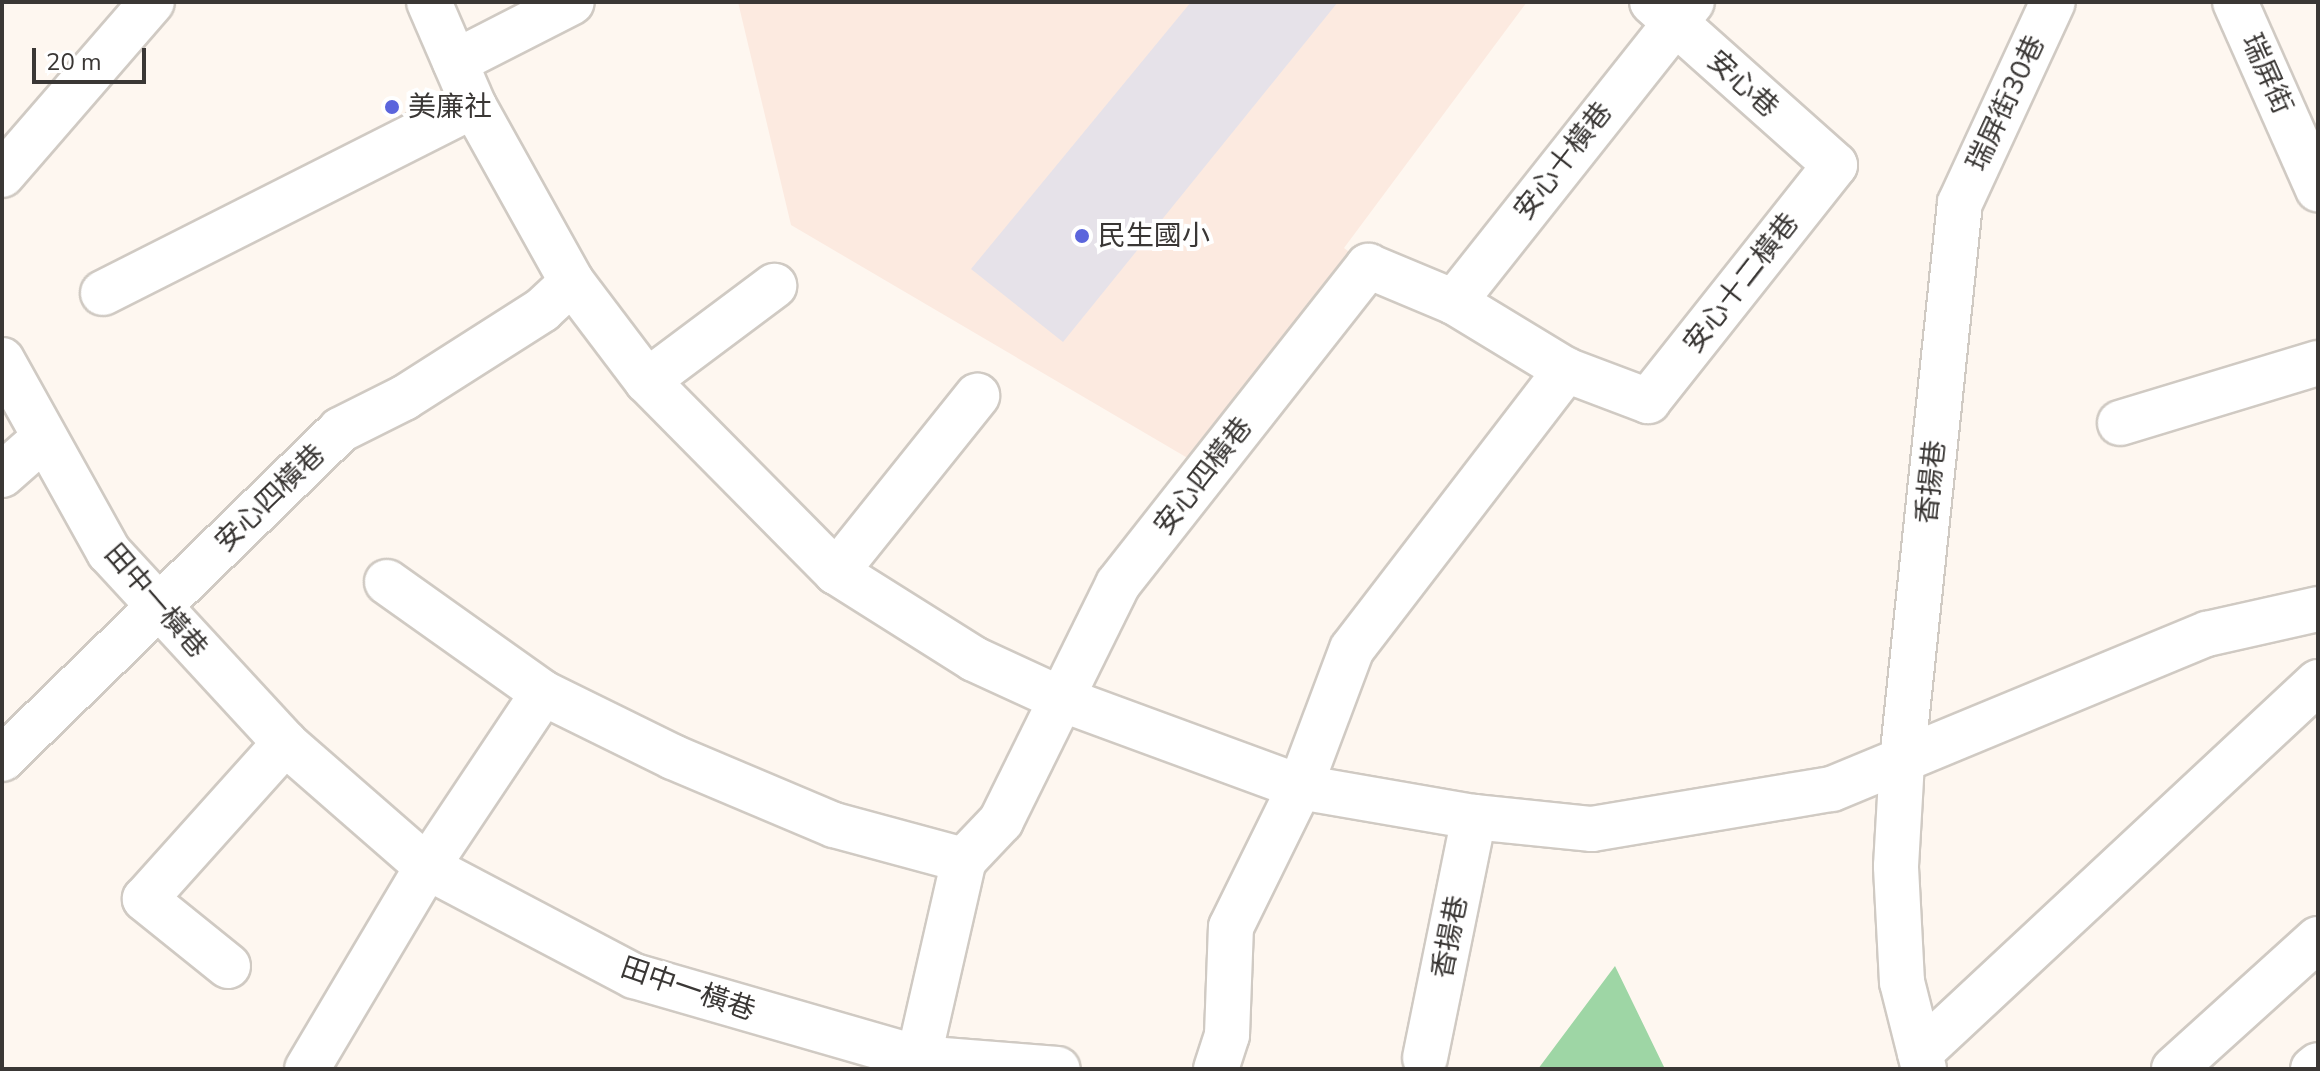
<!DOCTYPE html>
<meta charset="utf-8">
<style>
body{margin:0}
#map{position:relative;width:2320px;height:1071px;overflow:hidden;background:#fef7f0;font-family:"Nunito Sans","Noto Sans TC",sans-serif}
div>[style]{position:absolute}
.education>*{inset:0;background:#fceae0}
.green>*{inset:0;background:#9ed6a5}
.building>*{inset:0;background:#e6e2e9}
.roads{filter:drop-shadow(2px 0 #d0cac3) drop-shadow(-2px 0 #d0cac3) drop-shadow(0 2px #d0cac3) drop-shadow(0 -2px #d0cac3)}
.minor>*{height:44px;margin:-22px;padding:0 22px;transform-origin:22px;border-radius:22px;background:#fff}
.dots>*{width:22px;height:22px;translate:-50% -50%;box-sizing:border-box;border:4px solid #fff;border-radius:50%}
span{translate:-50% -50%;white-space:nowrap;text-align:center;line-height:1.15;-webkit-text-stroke:8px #fff;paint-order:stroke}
.street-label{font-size:28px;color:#3a3735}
.poi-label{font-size:28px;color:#3a3735}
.left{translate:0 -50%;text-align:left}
.frame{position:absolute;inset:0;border:4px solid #3a3735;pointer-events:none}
.scale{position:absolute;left:32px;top:48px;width:114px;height:36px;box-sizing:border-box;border:4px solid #3a3735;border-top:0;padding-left:10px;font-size:24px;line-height:28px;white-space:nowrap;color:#3a3735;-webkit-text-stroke:6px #fff;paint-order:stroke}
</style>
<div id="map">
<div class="education">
<div style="clip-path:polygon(738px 2px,1527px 2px,1344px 248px,1368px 266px,1208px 470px,791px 225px)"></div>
</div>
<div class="green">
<div style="clip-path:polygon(1615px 966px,1665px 1069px,1537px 1069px,1538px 1069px)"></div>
</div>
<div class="building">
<div style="clip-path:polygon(1191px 2px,1338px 2px,1063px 342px,971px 269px)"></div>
</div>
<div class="roads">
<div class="minor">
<div style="left:429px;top:2px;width:113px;rotate:66.6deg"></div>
<div style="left:474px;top:106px;width:201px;rotate:60.9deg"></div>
<div style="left:572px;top:282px;width:124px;rotate:52.9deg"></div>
<div style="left:647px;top:381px;width:269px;rotate:45.3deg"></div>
<div style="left:836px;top:572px;width:163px;rotate:32.2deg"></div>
<div style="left:974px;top:659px;width:96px;rotate:24.7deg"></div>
<div style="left:1061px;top:699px;width:255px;rotate:20.2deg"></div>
<div style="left:1300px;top:787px;width:177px;rotate:9.8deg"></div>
<div style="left:1474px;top:817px;width:119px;rotate:5.8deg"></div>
<div style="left:1592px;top:829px;width:243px;rotate:-9.5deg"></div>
<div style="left:1832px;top:789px;width:406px;rotate:-22.5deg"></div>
<div style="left:2207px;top:634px;width:114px;rotate:-12.7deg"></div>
<div style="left:2235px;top:2px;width:205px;rotate:66.1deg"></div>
<div style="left:455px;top:62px;width:131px;rotate:-27.1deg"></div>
<div style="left:2px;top:175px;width:229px;rotate:-49.1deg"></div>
<div style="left:103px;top:293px;width:415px;rotate:-26.8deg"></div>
<div style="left:1454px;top:302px;width:383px;rotate:-51.6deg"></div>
<div style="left:2px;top:360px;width:220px;rotate:60.9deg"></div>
<div style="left:109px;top:552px;width:260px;rotate:47.3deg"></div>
<div style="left:285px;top:743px;width:189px;rotate:41.1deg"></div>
<div style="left:427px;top:867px;width:234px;rotate:27.8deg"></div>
<div style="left:634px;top:976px;width:296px;rotate:16.1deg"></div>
<div style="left:918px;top:1058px;width:140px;rotate:4.5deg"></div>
<div style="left:647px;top:381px;width:159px;rotate:-36.8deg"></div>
<div style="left:2120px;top:423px;width:207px;rotate:-16.9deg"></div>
<div style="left:2px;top:475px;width:56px;rotate:-41.4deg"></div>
<div style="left:836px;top:572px;width:226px;rotate:-51.3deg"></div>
<div style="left:387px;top:582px;width:191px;rotate:35.4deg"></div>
<div style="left:543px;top:693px;width:145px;rotate:26.2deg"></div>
<div style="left:673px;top:757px;width:175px;rotate:22.9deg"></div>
<div style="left:834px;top:825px;width:135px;rotate:15.1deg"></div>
<div style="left:2px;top:759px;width:472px;rotate:-44.2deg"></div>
<div style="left:340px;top:430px;width:72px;rotate:-26.6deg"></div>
<div style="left:404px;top:398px;width:164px;rotate:-32.5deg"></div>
<div style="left:542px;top:310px;width:41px;rotate:-43deg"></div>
<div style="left:228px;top:966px;width:107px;rotate:-141.1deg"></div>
<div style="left:145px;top:899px;width:210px;rotate:-48.1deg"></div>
<div style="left:1920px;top:1053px;width:544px;rotate:-42.99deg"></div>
<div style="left:1425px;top:1058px;width:246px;rotate:-78.5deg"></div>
<div style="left:307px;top:1069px;width:235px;rotate:-59.3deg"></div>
<div style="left:427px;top:867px;width:209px;rotate:-56.3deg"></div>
<div style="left:916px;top:1069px;width:214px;rotate:-77.1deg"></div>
<div style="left:964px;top:860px;width:54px;rotate:-46.5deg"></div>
<div style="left:1001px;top:821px;width:264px;rotate:-63.7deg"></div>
<div style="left:1118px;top:584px;width:405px;rotate:-51.8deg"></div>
<div style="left:1368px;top:266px;width:93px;rotate:22.7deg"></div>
<div style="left:1454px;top:302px;width:131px;rotate:31.3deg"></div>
<div style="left:1566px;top:370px;width:88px;rotate:20.7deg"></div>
<div style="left:1648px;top:401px;width:301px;rotate:-51.6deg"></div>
<div style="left:1835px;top:165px;width:245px;rotate:-138.3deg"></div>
<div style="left:1216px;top:1069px;width:36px;rotate:-72deg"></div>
<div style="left:1227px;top:1035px;width:108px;rotate:-87.9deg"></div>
<div style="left:1231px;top:927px;width:156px;rotate:-63.8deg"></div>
<div style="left:1300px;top:787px;width:147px;rotate:-69.4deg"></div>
<div style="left:1352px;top:649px;width:352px;rotate:-52.5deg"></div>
<div style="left:1924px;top:1069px;width:90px;rotate:-104.2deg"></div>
<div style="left:1902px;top:982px;width:116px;rotate:-93deg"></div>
<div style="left:1896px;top:866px;width:105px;rotate:-86.7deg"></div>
<div style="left:1902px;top:761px;width:561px;rotate:-84.07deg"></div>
<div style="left:1960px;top:203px;width:221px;rotate:-65.2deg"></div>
<div style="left:2174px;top:1069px;width:194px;rotate:-42.1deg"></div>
<div style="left:2313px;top:1069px;width:6px;rotate:-39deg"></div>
</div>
</div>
<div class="dots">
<div style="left:392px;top:107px;background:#5b65dc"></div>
<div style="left:1082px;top:236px;background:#5b65dc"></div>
</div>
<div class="street-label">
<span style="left:2267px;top:74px;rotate:66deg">瑞屏街</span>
<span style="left:1743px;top:84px;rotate:42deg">安心巷</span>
<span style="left:2006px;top:103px;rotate:-65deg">瑞屏街30巷</span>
<span style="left:1563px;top:161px;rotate:-52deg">安心十橫巷</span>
<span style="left:1741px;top:283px;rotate:-52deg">安心十二橫巷</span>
<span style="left:1203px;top:476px;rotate:-52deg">安心四橫巷</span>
<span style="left:1931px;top:482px;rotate:-84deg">香揚巷</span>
<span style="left:270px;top:498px;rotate:-44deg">安心四橫巷</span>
<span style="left:156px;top:601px;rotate:49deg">田中一橫巷</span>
<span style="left:1450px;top:937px;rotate:-79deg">香揚巷</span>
<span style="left:688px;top:989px;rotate:19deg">田中一橫巷</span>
</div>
<div class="poi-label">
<span class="left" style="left:408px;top:107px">美廉社</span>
<span class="left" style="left:1098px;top:236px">民生國小</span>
</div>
<div class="frame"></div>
<div class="scale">20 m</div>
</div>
